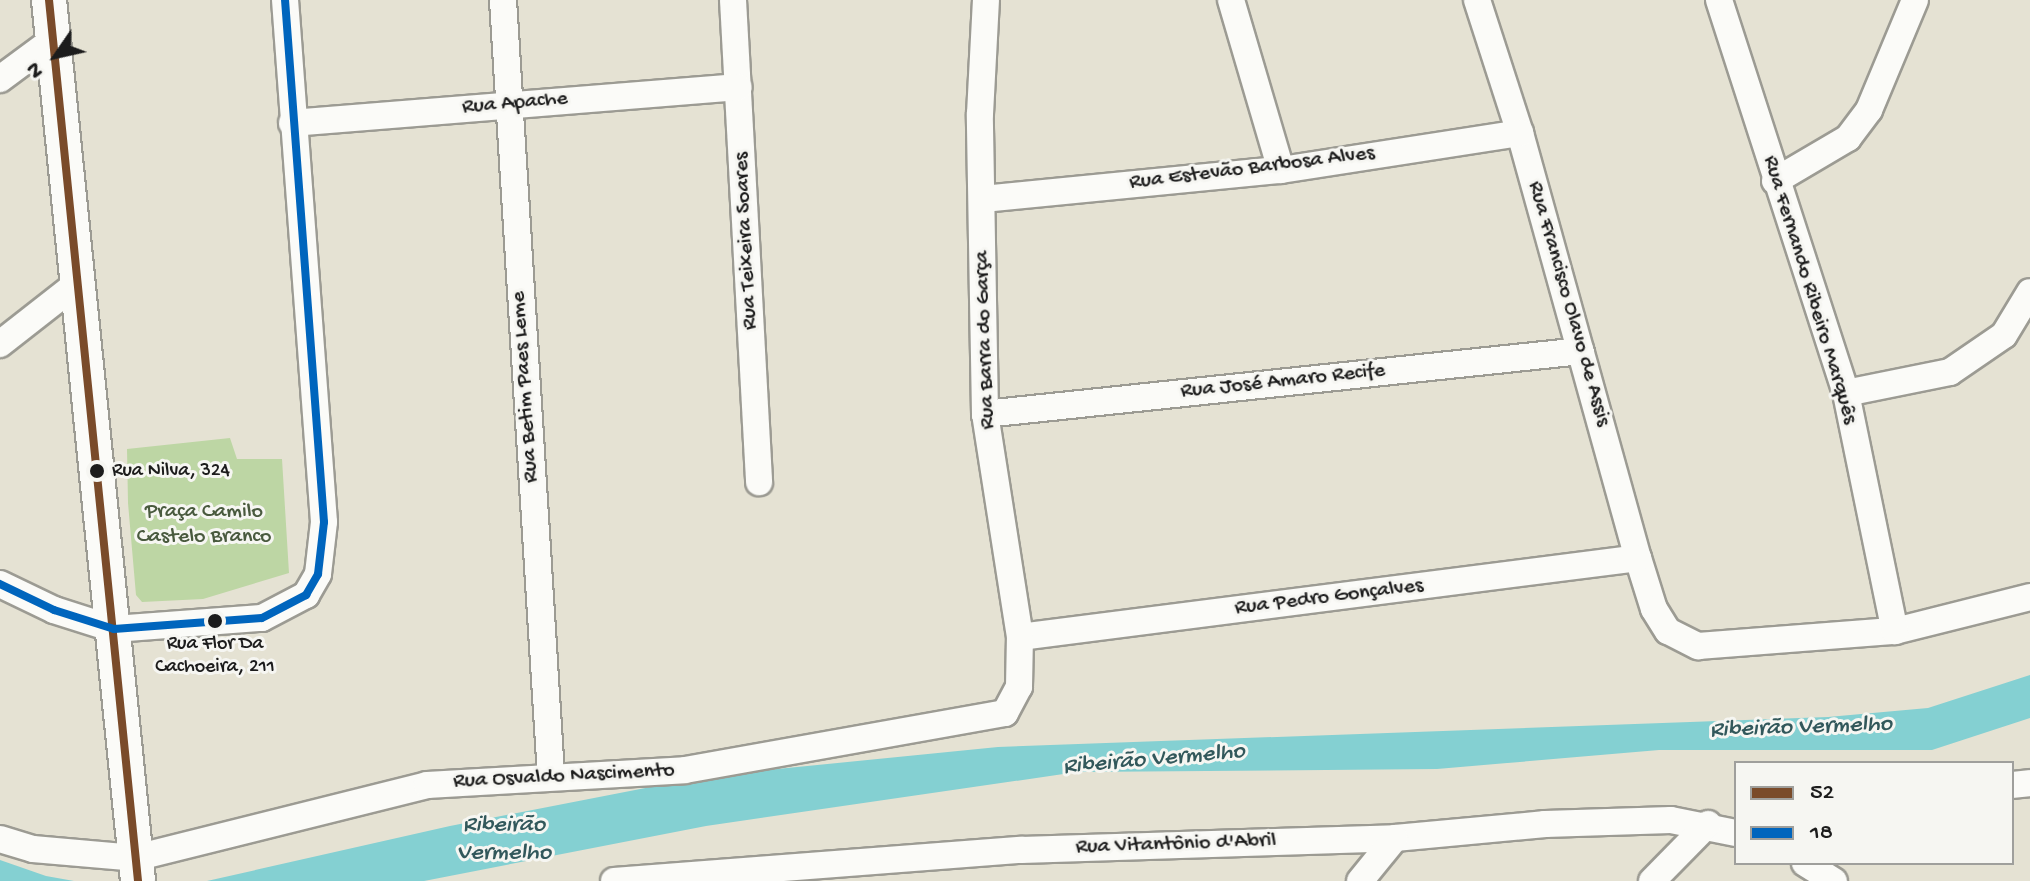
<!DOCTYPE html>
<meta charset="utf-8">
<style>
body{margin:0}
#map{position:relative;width:2030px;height:881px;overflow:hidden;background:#e5e2d3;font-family:"Gochi Hand",sans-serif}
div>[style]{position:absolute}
.green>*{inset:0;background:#bdd6a4}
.water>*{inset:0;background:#84d0d2}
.roads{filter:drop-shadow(2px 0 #9c9b93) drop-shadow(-2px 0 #9c9b93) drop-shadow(0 2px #9c9b93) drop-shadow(0 -2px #9c9b93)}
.minor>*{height:26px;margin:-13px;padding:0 13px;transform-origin:13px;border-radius:13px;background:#fbfbf8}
.tertiary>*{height:34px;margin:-17px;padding:0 17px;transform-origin:17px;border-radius:17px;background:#fbfbf8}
.bus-1>*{height:8px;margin:-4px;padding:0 4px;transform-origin:4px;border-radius:4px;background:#7a4b2a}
.bus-2>*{height:8px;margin:-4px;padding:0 4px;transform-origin:4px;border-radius:4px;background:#0065bd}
.dots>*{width:22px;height:22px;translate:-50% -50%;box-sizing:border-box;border:4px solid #f6f6f2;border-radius:50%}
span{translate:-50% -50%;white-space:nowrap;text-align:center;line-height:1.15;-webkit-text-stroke:6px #f6f6f2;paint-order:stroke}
.bus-label{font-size:20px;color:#1c1c1c}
.left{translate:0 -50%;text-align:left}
.street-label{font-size:22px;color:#1c1c1c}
.park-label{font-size:22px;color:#495a3e}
.water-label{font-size:24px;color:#32585b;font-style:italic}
.legend{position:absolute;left:1734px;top:761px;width:280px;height:104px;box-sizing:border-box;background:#f6f6f2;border:2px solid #9f9f9c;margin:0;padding:10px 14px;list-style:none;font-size:24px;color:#1c1c1c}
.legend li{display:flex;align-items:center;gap:16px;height:40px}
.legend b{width:40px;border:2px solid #9f9f9c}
.north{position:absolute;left:16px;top:16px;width:80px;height:80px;-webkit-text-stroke:6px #f6f6f2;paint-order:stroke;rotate:236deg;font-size:22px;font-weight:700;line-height:32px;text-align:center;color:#1c1c1c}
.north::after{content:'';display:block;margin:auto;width:28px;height:36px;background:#1c1c1c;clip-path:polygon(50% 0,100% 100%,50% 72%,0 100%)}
</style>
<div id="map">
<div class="green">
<div style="clip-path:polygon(230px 438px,237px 459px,282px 459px,289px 573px,203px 599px,142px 602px,136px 595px,128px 503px,127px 449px)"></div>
</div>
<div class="water">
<div style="clip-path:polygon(2030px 675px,2030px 718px,1932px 750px,1659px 750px,1437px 769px,1077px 772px,706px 826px,424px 881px,207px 881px,450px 826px,707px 776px,998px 747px,1828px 717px,1928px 708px)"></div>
<div style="clip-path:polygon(0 860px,46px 876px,74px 881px,0 881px)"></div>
</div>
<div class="roads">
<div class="minor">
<div style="left:503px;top:0;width:776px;rotate:86.46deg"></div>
<div style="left:733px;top:0;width:483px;rotate:86.9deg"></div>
<div style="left:1231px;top:0;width:177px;rotate:73.6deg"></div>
<div style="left:1477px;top:0;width:140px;rotate:72.1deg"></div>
<div style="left:1520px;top:133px;width:441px;rotate:74.5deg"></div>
<div style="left:1638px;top:558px;width:53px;rotate:72.6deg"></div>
<div style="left:1654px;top:609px;width:26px;rotate:58deg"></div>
<div style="left:1668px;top:631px;width:34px;rotate:27deg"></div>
<div style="left:1698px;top:646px;width:198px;rotate:-4.4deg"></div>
<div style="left:1895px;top:631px;width:139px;rotate:-14.1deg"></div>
<div style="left:1719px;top:0;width:413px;rotate:72.1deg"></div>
<div style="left:1846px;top:393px;width:243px;rotate:78.4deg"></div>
<div style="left:0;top:79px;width:67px;rotate:-36.5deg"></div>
<div style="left:292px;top:123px;width:448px;rotate:-4.6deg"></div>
<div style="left:1775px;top:181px;width:85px;rotate:-30.5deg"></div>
<div style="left:1848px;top:138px;width:35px;rotate:-53deg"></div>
<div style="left:1869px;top:110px;width:119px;rotate:-67.3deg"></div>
<div style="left:983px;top:199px;width:299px;rotate:-5.6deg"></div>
<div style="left:1281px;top:170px;width:242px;rotate:-8.8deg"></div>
<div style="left:0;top:344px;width:94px;rotate:-38.1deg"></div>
<div style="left:1846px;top:393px;width:106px;rotate:-11.4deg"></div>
<div style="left:1950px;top:372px;width:65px;rotate:-34.4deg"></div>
<div style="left:2004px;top:335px;width:50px;rotate:-58.8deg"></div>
<div style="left:985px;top:414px;width:599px;rotate:-6.03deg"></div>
<div style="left:0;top:584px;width:60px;rotate:25.7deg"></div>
<div style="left:54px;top:610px;width:63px;rotate:17.6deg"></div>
<div style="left:114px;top:629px;width:148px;rotate:-4.3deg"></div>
<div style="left:262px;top:618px;width:50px;rotate:-27.6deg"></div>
<div style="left:306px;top:595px;width:24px;rotate:-60deg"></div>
<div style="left:318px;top:574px;width:52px;rotate:-83.4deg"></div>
<div style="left:324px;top:522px;width:523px;rotate:-94.27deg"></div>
<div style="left:1020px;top:637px;width:623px;rotate:-7.28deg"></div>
<div style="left:2012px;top:785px;width:18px;rotate:-6deg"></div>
<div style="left:0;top:839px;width:34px;rotate:17deg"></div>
<div style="left:33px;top:849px;width:102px;rotate:5deg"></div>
<div style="left:135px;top:858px;width:301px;rotate:-14deg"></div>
<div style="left:427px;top:785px;width:258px;rotate:-3.3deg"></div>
<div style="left:685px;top:770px;width:325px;rotate:-10.1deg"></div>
<div style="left:1005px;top:713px;width:30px;rotate:-62deg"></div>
<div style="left:1019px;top:687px;width:50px;rotate:-88.9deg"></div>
<div style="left:1020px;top:637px;width:226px;rotate:-98.9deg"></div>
<div style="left:985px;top:414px;width:300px;rotate:-91deg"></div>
<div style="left:980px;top:114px;width:114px;rotate:-87deg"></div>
<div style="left:1805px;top:863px;width:34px;rotate:32deg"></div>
<div style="left:614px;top:881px;width:408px;rotate:-4.4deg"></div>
<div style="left:1021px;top:850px;width:374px;rotate:-1.8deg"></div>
<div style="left:1395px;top:838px;width:151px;rotate:-5.3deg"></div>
<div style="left:1545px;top:824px;width:126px;rotate:-1.8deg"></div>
<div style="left:1671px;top:820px;width:66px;rotate:11.3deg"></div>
<div style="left:1360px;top:881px;width:55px;rotate:-50.9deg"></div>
<div style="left:1652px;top:881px;width:80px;rotate:-45.5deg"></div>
</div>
<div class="tertiary">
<div style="left:49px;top:0;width:885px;rotate:84.23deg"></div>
</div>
</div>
<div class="bus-1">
<div style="left:49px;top:0;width:885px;rotate:84.23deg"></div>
</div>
<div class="bus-2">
<div style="left:0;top:584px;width:60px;rotate:25.7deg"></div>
<div style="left:54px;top:610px;width:63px;rotate:17.6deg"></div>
<div style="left:114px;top:629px;width:148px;rotate:-4.3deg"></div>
<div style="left:262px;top:618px;width:50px;rotate:-27.6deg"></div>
<div style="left:306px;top:595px;width:24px;rotate:-60deg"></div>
<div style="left:318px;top:574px;width:52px;rotate:-83.4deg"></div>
<div style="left:324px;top:522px;width:523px;rotate:-94.27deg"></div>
</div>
<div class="dots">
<div style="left:97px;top:471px;background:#1c1c1c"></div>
<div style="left:215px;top:621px;background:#1c1c1c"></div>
</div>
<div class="bus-label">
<span class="left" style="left:112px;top:471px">Rua Nilva, 324</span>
<span style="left:215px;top:656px">Rua Flor Da<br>Cachoeira, 211</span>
</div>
<div class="street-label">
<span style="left:515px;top:104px;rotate:-5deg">Rua Apache</span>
<span style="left:1252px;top:169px;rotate:-7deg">Rua Estevão Barbosa Alves</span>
<span style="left:747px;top:241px;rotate:-93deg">Rua Teixeira Soares</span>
<span style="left:1809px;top:290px;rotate:73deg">Rua Fernando Ribeiro Marquês</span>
<span style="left:1568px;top:304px;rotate:74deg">Rua Francisco Olavo de Assis</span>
<span style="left:986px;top:340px;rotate:-92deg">Rua Barra do Garça</span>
<span style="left:1283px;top:382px;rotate:-6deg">Rua José Amaro Recife</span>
<span style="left:526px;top:387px;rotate:-94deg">Rua Betim Paes Leme</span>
<span style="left:1329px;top:598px;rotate:-7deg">Rua Pedro Gonçalves</span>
<span style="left:564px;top:777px;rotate:-3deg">Rua Osvaldo Nascimento</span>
<span style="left:1176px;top:845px;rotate:-2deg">Rua Vitantônio d'Abril</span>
</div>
<div class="park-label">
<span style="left:204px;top:525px">Praça Camilo<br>Castelo Branco</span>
</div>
<div class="water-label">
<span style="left:1801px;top:728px;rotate:-2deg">Ribeirão Vermelho</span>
<span style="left:1154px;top:760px;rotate:-5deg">Ribeirão Vermelho</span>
<span style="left:504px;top:840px">Ribeirão<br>Vermelho</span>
</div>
<ul class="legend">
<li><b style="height:10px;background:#7a4b2a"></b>52</li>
<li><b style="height:10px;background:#0065bd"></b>18</li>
</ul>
<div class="north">N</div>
</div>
